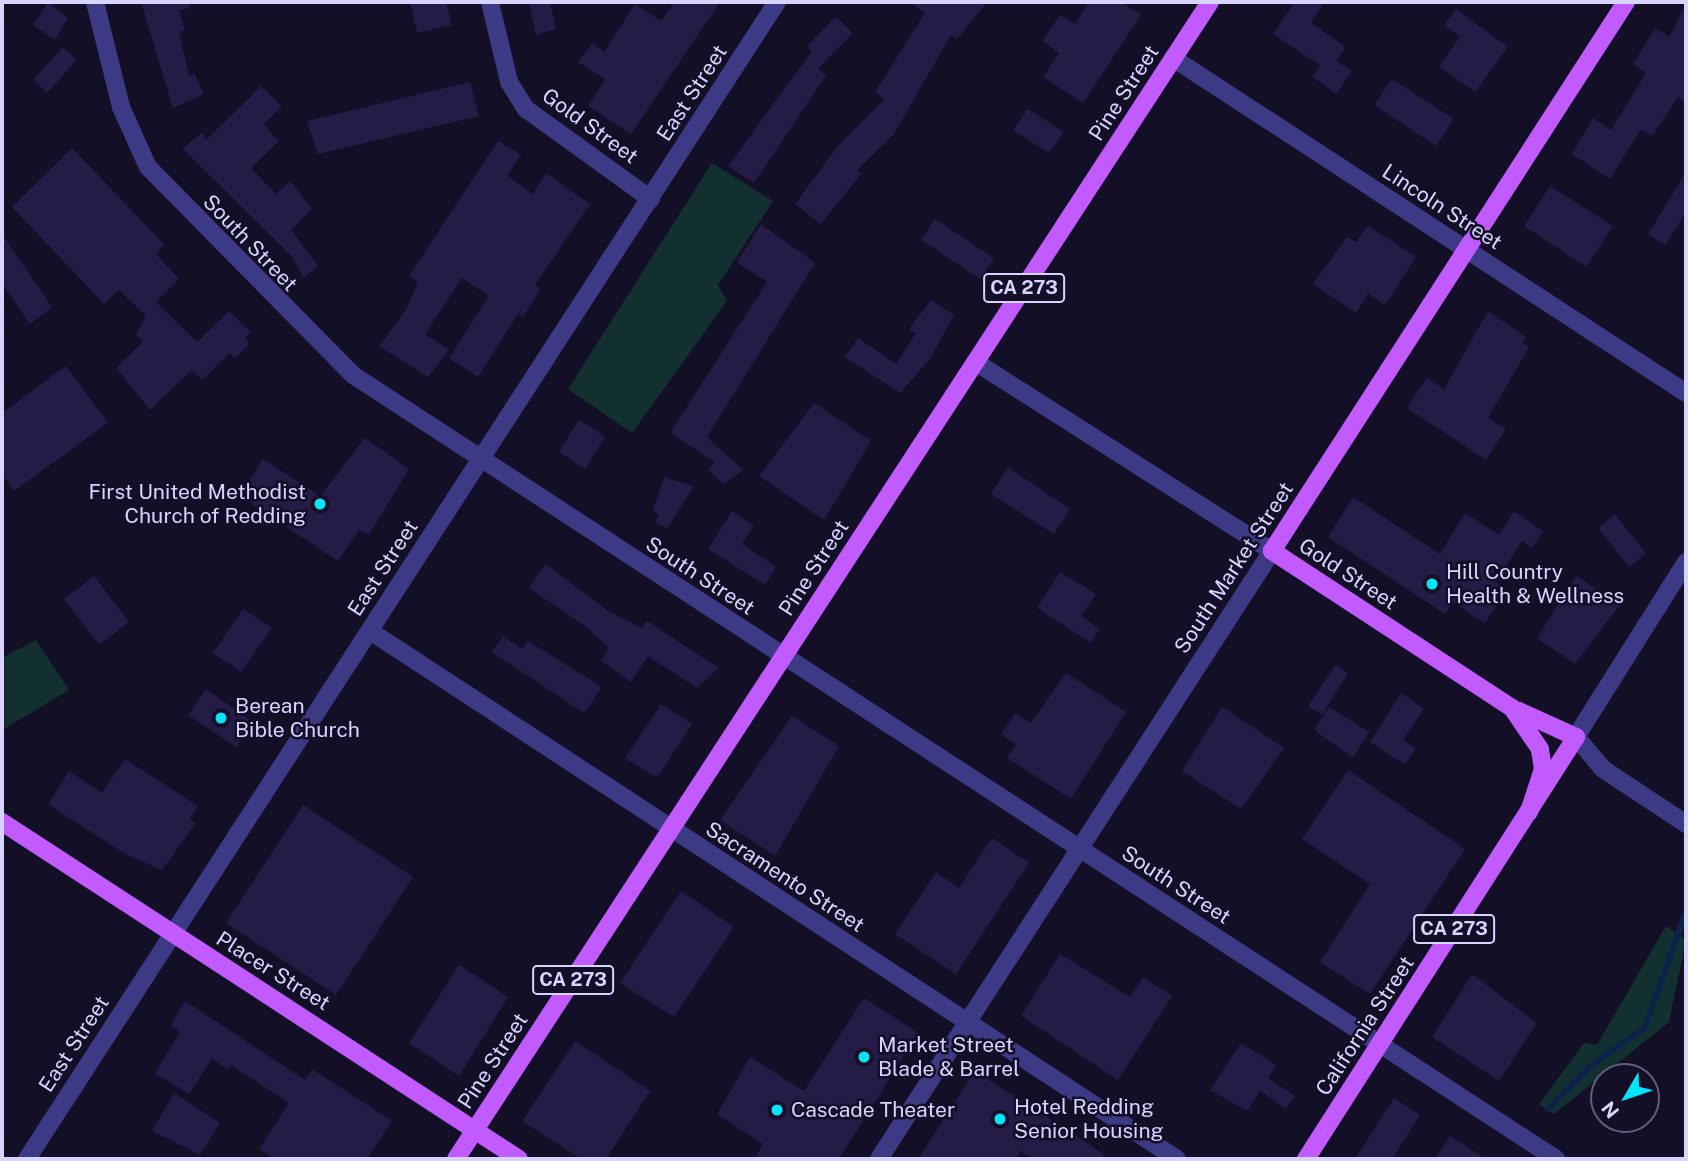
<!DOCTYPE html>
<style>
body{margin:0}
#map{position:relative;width:1688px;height:1161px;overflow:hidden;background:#130f26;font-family:"Public Sans",sans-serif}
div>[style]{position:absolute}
.green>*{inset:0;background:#12302f}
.stream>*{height:6px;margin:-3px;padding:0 3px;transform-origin:3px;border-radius:3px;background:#0c2248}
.building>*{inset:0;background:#241b47}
.minor>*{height:18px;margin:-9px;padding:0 9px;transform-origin:9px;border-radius:9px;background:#3d3a85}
.major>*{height:18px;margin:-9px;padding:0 9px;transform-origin:9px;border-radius:9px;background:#c25bff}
.dots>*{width:19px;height:19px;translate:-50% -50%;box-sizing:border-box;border:4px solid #130f26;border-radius:50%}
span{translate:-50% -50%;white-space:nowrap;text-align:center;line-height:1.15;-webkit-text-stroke:5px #130f26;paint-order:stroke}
.shield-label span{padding:2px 5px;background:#130f26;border:2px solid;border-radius:5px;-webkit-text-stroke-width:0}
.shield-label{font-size:19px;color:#d9d4ff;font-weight:700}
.street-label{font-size:21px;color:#d9d4ff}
.poi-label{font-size:21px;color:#d9d4ff}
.right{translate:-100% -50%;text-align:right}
.left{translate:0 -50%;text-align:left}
.frame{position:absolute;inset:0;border:4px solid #d9d4ff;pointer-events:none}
.north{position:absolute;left:1590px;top:1063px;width:70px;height:70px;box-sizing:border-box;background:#130f26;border:2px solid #625e7d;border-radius:50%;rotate:231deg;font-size:19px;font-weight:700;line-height:28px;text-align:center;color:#d9d4ff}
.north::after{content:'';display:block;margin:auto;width:24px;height:32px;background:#00e5ff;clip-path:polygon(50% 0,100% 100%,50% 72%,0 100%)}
</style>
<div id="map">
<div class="green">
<div style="clip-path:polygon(712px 163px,773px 201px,718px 285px,727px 301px,632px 433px,568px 389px)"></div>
<div style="clip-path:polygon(36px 640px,69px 690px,2px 730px,2px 658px)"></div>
<div style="clip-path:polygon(1666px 926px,1686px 940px,1669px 1022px,1554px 1114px,1539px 1104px,1584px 1043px,1597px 1045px)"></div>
</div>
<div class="stream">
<div style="left:1548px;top:1109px;width:62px;rotate:-45deg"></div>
<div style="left:1592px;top:1065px;width:65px;rotate:-35.6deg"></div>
<div style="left:1645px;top:1027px;width:122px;rotate:-70.4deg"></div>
</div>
<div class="building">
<div style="clip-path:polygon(48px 2px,68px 18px,55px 40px,33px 25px)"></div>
<div style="clip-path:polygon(141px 2px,189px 2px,190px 8px,179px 10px,185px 30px,179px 32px,189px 76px,194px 73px,204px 94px,173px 108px)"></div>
<div style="clip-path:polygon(410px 2px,446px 2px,452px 25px,417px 33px)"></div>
<div style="clip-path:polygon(529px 2px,550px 2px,556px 29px,536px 35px)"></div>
<div style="clip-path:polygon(674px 2px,720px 2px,631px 134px,588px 106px,605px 79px,578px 62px,593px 43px,604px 52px,635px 4px,661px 21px)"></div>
<div style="clip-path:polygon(910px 2px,987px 2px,957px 39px,951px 35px,894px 134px,857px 170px,861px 174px,821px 224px,795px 204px,838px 146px,885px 99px,875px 92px,925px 13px)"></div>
<div style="clip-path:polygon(1089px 2px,1121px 2px,1141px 15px,1083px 103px,1043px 77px,1059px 53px,1042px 41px,1060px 15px,1075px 24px)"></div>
<div style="clip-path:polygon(1295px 2px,1324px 2px,1311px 23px,1346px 47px,1336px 61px,1352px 71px,1336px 94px,1313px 77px,1320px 65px,1273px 34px)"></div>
<div style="clip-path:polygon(1686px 5px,1686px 103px,1678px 97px,1652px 136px,1641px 129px,1610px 179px,1572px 154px,1593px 118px,1611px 130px,1646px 73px,1633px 64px,1655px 28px,1669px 37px)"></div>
<div style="clip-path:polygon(1456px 9px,1508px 47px,1475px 92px,1439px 66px,1460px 37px,1444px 25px)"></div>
<div style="clip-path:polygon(836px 17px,853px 33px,818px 69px,826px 75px,754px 183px,728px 166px,812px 51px,807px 46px)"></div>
<div style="clip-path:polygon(63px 47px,77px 60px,47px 93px,33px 80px)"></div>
<div style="clip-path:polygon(1392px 79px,1454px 119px,1436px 146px,1374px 105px)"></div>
<div style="clip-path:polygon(470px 82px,479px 116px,318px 154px,307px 121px)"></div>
<div style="clip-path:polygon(261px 86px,282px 107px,263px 124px,279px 141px,251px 168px,276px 194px,290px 181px,312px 209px,291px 230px,318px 266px,304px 278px,292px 257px,183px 149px,202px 132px,206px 140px)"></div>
<div style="clip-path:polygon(1028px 109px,1064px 132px,1049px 153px,1013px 130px)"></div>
<div style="clip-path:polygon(498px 141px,521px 155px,507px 176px,533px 194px,546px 173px,590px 204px,535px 285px,541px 289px,523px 317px,518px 314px,478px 377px,449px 358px,489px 296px,462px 278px,425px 334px,449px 350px,428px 377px,379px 346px,407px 308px,418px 282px,409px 276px)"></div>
<div style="clip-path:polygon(72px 148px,165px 245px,156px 254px,179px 279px,156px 302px,197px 342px,229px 311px,251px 332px,245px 338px,250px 344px,235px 358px,230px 353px,202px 380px,192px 370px,150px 410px,116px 368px,143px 342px,136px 334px,146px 316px,119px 290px,104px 304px,12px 207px)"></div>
<div style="clip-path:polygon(1686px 172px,1686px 212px,1665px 245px,1648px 234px)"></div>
<div style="clip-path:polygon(1550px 186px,1613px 226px,1586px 267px,1524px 226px)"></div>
<div style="clip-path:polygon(935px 219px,994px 258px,980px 279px,921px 240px)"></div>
<div style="clip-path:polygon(761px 224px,815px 263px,707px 437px,743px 470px,723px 484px,708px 470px,715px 462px,670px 433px,767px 282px,737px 262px)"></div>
<div style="clip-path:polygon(1368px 226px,1416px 257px,1385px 305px,1368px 293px,1356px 313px,1313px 284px,1347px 237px,1356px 242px)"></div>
<div style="clip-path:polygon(2px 234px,52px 307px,30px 324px,2px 283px)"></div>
<div style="clip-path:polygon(931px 300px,954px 315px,930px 359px,900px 393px,845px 357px,858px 338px,896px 364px,916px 333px,909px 329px)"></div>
<div style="clip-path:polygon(1488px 311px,1526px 337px,1522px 342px,1529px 347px,1488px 418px,1506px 429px,1486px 460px,1407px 408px,1427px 377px,1444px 389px)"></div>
<div style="clip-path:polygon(66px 366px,108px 423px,14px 491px,2px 474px,2px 413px)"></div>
<div style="clip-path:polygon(814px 403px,871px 441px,824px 520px,759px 476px)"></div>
<div style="clip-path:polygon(579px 419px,605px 437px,585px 469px,559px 452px)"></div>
<div style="clip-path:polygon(365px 438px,409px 469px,369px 535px,359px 530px,338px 561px,240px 496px,263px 459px,320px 496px)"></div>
<div style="clip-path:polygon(1008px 467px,1070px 509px,1054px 534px,991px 494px)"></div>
<div style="clip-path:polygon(664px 477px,694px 486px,667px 529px,655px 522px,659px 515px,653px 511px)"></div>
<div style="clip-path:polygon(1353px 497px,1440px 554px,1465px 513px,1499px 535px,1514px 511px,1543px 531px,1532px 548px,1522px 541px,1496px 582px,1507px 589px,1485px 623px,1453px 602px,1445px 614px,1328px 537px)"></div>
<div style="clip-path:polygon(732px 511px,754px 526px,742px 544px,776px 567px,765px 585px,708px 549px)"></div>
<div style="clip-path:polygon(1615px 514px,1646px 553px,1629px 567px,1598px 528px)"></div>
<div style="clip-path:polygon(545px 564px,610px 612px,642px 628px,647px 621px,719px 668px,697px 688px,648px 656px,631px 682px,601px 661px,609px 648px,585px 626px,529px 588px)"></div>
<div style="clip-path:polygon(1060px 572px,1096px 594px,1081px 616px,1099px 629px,1091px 643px,1037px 608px)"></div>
<div style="clip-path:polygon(94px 576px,129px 622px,99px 645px,64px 599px)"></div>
<div style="clip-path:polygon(1576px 576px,1620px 605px,1575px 664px,1537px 638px)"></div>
<div style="clip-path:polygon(243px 609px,272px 628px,241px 672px,213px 653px)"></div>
<div style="clip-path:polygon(503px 636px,522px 649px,528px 641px,602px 687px,584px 713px,492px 652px)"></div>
<div style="clip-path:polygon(1335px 665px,1348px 673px,1322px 715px,1308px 706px)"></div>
<div style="clip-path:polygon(1066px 673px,1126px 712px,1071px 799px,1007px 758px,1016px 744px,1001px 734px,1015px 713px,1031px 723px)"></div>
<div style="clip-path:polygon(206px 689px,253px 722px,236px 747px,188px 715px)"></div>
<div style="clip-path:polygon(1401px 693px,1424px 709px,1403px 740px,1416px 748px,1405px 765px,1370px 742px)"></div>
<div style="clip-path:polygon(661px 704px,692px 724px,657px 778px,625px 758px)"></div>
<div style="clip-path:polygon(1222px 707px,1284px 748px,1241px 809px,1182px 771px)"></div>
<div style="clip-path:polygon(1329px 707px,1369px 732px,1353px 758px,1314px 730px)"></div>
<div style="clip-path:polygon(792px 716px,839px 746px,775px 856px,720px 820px)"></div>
<div style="clip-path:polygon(125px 759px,198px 806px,190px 819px,196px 823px,162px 870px,125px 854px,48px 804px,69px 771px,102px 793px)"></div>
<div style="clip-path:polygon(1348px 770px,1465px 849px,1370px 994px,1320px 962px,1370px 884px,1302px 839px)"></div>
<div style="clip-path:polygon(303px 805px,413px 877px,336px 995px,226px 923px)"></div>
<div style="clip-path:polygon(992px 838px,1029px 863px,956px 974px,895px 934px,936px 872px,959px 888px)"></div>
<div style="clip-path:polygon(681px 891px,734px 927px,674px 1017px,620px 983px)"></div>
<div style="clip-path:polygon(1060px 954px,1130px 997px,1143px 977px,1172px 996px,1118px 1080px,1021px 1016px)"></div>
<div style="clip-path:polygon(459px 965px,508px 997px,459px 1076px,409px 1043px)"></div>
<div style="clip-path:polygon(1472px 974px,1537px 1023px,1499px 1081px,1432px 1037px)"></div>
<div style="clip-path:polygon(864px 998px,918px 1033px,839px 1159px,754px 1159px,763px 1144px,717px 1114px,750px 1057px,804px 1091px)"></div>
<div style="clip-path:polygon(185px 1001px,305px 1080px,312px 1069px,392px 1121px,367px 1159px,275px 1159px,259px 1149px,289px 1103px,231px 1065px,228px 1069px,212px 1059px,189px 1094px,155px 1073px,180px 1032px,171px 1025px)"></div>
<div style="clip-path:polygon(575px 1041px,650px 1091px,606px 1159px,581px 1159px,522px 1121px)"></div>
<div style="clip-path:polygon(1241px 1043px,1276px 1065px,1268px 1078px,1295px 1096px,1286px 1109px,1260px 1091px,1247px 1111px,1210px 1090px)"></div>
<div style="clip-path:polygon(975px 1071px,1087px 1143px,1109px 1159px,1034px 1159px,1021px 1151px,1015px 1159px,918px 1159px)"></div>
<div style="clip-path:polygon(174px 1093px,220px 1123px,200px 1155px,152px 1131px)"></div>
<div style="clip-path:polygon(1394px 1098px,1420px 1115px,1392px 1159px,1355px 1159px)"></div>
<div style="clip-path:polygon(1450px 1136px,1486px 1159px,1435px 1159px)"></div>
</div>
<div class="minor">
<div style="left:95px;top:2px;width:108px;rotate:76.1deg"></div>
<div style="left:121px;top:107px;width:66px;rotate:65.8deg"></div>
<div style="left:148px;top:167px;width:292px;rotate:45.4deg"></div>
<div style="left:353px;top:375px;width:1436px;rotate:33.09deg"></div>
<div style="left:490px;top:2px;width:82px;rotate:76.6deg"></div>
<div style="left:509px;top:82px;width:32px;rotate:58deg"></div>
<div style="left:526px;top:109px;width:154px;rotate:35.8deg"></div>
<div style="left:1173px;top:58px;width:613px;rotate:33.15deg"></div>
<div style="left:1686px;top:562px;width:207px;rotate:122.2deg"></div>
<div style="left:1576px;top:737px;width:42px;rotate:49.8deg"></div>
<div style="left:1603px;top:769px;width:100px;rotate:33.5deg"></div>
<div style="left:370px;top:631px;width:964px;rotate:33.2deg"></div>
<div style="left:27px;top:1159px;width:1379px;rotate:-57.05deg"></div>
<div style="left:879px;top:1159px;width:724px;rotate:-57.12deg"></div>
<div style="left:1272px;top:551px;width:352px;rotate:-147.5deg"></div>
</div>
<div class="major">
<div style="left:1529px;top:812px;width:45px;rotate:-72deg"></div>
<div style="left:1543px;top:769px;width:20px;rotate:-99deg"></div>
<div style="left:1540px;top:749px;width:50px;rotate:-124.3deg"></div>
<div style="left:1512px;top:708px;width:287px;rotate:-146.8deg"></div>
<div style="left:1272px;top:551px;width:653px;rotate:-57.19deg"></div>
<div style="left:2px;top:822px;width:617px;rotate:33.1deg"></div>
<div style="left:456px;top:1159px;width:1381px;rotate:-56.91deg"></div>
<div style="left:1306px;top:1159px;width:501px;rotate:-57.39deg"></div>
<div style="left:1576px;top:737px;width:63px;rotate:-155.5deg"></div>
</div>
<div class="dots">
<div style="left:320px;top:504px;background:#00e5ff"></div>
<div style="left:1432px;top:584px;background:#00e5ff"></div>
<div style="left:221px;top:718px;background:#00e5ff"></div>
<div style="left:864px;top:1057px;background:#00e5ff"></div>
<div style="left:777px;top:1110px;background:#00e5ff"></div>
<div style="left:1000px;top:1119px;background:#00e5ff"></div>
</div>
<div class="shield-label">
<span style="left:1024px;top:288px">CA 273</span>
<span style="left:1454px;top:929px">CA 273</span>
<span style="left:573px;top:980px">CA 273</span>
</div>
<div class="street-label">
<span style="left:692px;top:93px;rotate:-57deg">East Street</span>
<span style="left:1124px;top:93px;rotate:-57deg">Pine Street</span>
<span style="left:590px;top:126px;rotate:36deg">Gold Street</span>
<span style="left:1442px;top:207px;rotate:33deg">Lincoln Street</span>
<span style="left:250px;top:243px;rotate:46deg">South Street</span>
<span style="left:383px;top:568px;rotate:-57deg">East Street</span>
<span style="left:814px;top:568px;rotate:-57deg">Pine Street</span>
<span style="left:1234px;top:568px;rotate:-57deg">South Market Street</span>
<span style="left:1348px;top:574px;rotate:33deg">Gold Street</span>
<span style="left:700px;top:576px;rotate:33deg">South Street</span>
<span style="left:785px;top:877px;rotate:33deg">Sacramento Street</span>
<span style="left:1176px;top:885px;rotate:33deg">South Street</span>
<span style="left:273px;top:971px;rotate:32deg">Placer Street</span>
<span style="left:1365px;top:1026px;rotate:-57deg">California Street</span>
<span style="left:74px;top:1044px;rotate:-57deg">East Street</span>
<span style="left:493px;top:1061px;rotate:-57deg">Pine Street</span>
</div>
<div class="poi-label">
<span class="right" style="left:306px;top:504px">First United Methodist<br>Church of Redding</span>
<span class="left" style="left:1446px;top:584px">Hill Country<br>Health &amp; Wellness</span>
<span class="left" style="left:235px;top:718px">Berean<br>Bible Church</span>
<span class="left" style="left:878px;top:1057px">Market Street<br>Blade &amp; Barrel</span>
<span class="left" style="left:1014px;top:1119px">Hotel Redding<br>Senior Housing</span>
<span class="left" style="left:791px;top:1110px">Cascade Theater</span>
</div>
<div class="frame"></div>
<div class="north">N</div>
</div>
